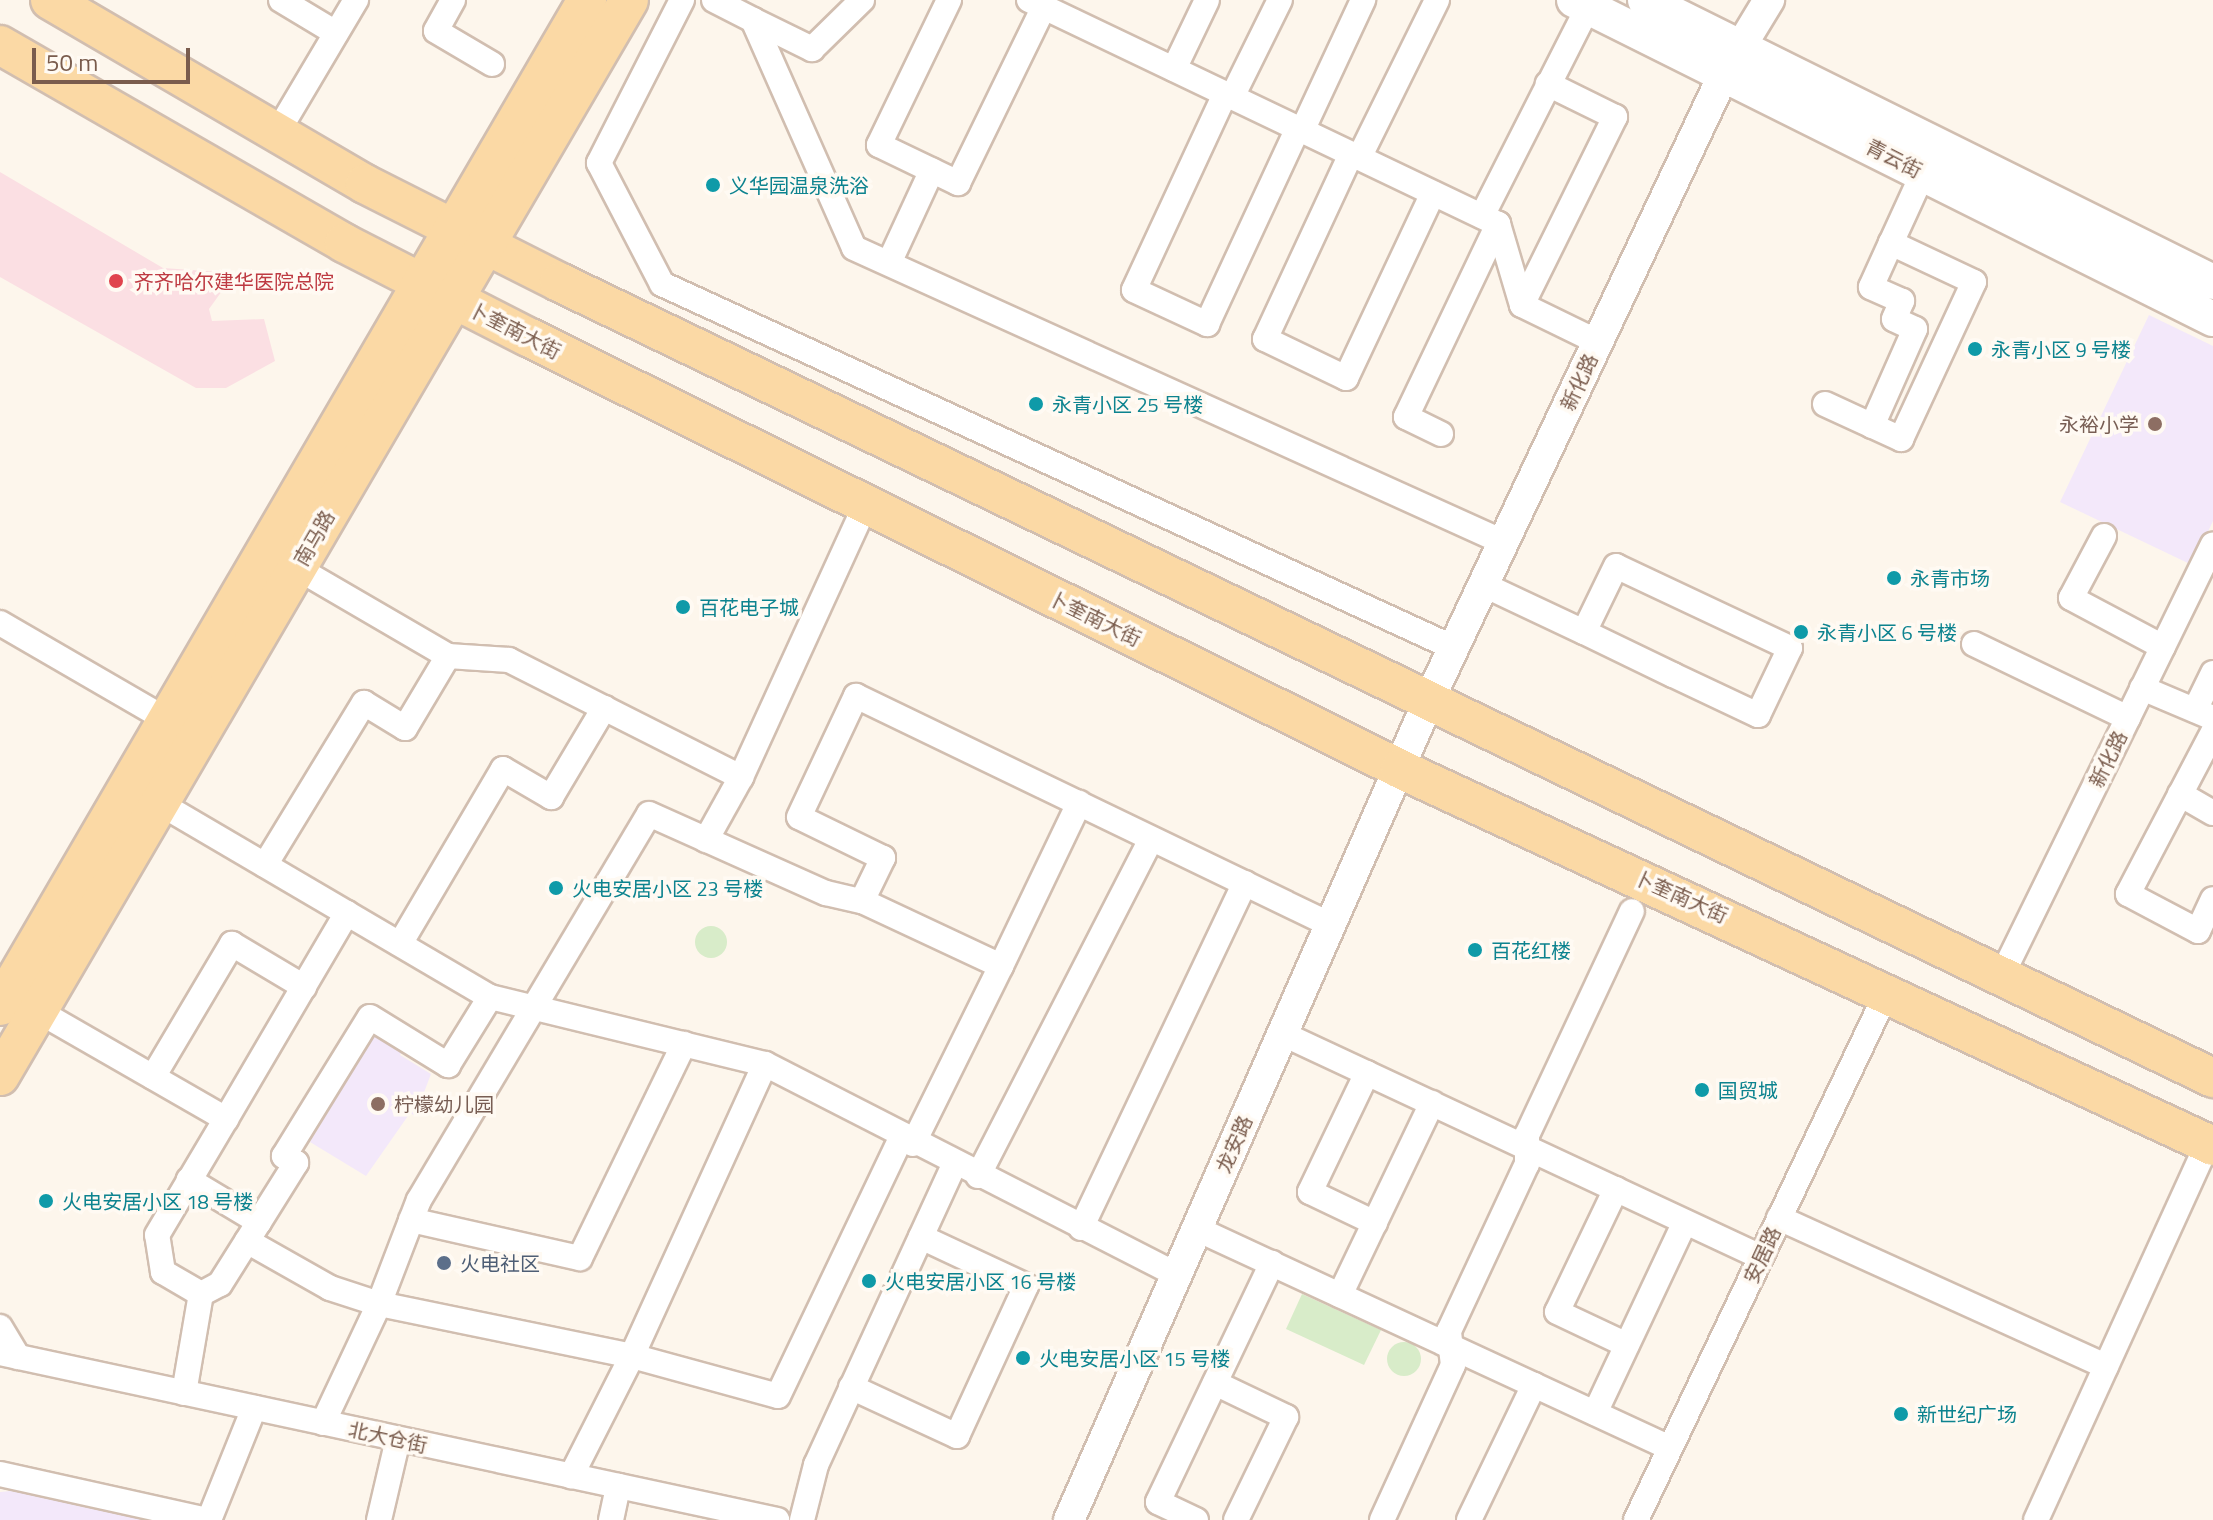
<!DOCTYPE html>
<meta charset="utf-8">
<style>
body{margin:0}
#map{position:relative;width:2213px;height:1520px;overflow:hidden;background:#fdf6ec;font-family:"Titillium Web","Noto Sans SC",sans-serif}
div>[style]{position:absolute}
.education>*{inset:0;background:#f3e8fa}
.medical>*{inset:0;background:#fbdfe3}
.green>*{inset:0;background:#d8ecc9}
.round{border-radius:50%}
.roads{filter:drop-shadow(2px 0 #d1beb0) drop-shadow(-2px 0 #d1beb0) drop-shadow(0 2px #d1beb0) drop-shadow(0 -2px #d1beb0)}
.minor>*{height:24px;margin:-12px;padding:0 12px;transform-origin:12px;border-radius:12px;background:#fff}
.tertiary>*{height:30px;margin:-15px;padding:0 15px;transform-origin:15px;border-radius:15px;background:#fff}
.secondary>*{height:34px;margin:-17px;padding:0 17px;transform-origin:17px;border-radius:17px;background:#fff}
.primary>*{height:38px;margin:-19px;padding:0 19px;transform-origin:19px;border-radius:19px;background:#fbd9a5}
.dots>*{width:22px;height:22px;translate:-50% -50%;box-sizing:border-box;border:4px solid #fffaf3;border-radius:50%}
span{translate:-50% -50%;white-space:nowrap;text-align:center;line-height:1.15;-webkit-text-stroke:7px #fffaf3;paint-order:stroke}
.street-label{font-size:20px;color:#7a5c4d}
.culture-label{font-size:20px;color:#0d838f}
.left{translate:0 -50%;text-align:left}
.health-label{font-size:20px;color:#be3a42}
.education-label{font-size:20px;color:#785e54}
.right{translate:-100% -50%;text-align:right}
.service-label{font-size:20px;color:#4e5e75}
.scale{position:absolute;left:32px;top:48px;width:158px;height:36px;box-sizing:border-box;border:4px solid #7a5c4d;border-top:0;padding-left:10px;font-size:24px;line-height:28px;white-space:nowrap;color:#7a5c4d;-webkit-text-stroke:6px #fffaf3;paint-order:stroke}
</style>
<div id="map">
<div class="education">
<div style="clip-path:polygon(2149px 315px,2213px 346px,2213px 521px,2192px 565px,2060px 502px)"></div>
<div style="clip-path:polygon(378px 1028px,405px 1045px,400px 1055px,431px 1074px,415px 1116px,410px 1113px,366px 1176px,310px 1142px)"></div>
<div style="clip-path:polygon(11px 1491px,128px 1509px,156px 1520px,0 1520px,0 1492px)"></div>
</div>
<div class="medical">
<div style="clip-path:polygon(0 172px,163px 268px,220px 272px,227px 284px,209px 309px,212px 321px,264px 319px,275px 361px,226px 388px,196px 388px,0 277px)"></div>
</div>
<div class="green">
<div class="round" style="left:695px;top:926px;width:32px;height:32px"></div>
<div style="clip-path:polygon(1302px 1294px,1381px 1330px,1364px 1365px,1286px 1329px)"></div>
<div class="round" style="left:1387px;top:1342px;width:34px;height:34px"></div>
</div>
<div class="roads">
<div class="minor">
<div style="left:281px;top:0;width:64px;rotate:31deg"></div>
<div style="left:453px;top:0;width:35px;rotate:119deg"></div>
<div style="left:436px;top:31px;width:65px;rotate:30.5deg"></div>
<div style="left:682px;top:0;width:183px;rotate:117deg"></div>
<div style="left:599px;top:163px;width:136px;rotate:62.5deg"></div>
<div style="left:662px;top:284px;width:872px;rotate:24.68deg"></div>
<div style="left:714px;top:0;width:44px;rotate:27.1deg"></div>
<div style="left:753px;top:20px;width:249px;rotate:66.1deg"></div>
<div style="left:854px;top:248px;width:712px;rotate:24.37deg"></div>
<div style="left:949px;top:0;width:161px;rotate:115.8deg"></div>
<div style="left:879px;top:145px;width:88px;rotate:25.7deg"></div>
<div style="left:958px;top:183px;width:196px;rotate:-64deg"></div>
<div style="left:1029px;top:0;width:520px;rotate:25.53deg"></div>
<div style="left:1498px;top:224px;width:84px;rotate:73.5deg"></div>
<div style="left:1522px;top:305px;width:85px;rotate:26deg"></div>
<div style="left:753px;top:20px;width:66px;rotate:26.2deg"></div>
<div style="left:812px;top:49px;width:70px;rotate:-44.4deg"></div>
<div style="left:1174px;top:69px;width:76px;rotate:-64.4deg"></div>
<div style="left:1225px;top:94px;width:216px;rotate:114.9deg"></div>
<div style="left:1134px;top:290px;width:81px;rotate:25deg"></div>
<div style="left:1207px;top:324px;width:216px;rotate:-65.1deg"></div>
<div style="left:1232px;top:97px;width:108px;rotate:-63.7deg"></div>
<div style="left:1302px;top:131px;width:145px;rotate:-65deg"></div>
<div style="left:277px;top:133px;width:155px;rotate:-59.3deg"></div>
<div style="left:1351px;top:154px;width:204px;rotate:114.9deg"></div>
<div style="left:1265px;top:339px;width:90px;rotate:25.7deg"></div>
<div style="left:1346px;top:378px;width:204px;rotate:-64.8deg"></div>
<div style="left:1359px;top:158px;width:176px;rotate:-63.7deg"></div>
<div style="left:1482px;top:216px;width:234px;rotate:-63.1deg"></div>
<div style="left:889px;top:263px;width:102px;rotate:-65.2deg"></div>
<div style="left:1522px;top:305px;width:210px;rotate:-63.7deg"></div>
<div style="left:1615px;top:117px;width:75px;rotate:-153.8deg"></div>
<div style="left:1825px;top:404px;width:84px;rotate:24.7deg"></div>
<div style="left:1901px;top:439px;width:173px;rotate:-65.1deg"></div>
<div style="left:1974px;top:282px;width:92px;rotate:-154.8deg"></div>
<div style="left:1891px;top:243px;width:77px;rotate:-65.4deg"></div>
<div style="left:1872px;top:426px;width:106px;rotate:-66.1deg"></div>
<div style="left:1915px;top:329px;width:23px;rotate:-155deg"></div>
<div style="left:1894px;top:319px;width:20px;rotate:-66deg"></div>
<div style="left:1902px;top:301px;width:34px;rotate:-156deg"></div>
<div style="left:1871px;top:287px;width:48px;rotate:-65.6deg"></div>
<div style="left:1441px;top:434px;width:39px;rotate:-154deg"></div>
<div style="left:1406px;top:417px;width:214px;rotate:-64.5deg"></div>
<div style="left:2104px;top:536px;width:70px;rotate:118deg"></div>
<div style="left:2071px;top:598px;width:104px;rotate:28deg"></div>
<div style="left:297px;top:568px;width:175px;rotate:30.2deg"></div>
<div style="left:448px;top:656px;width:61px;rotate:3.8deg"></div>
<div style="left:509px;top:660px;width:260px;rotate:26.8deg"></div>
<div style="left:741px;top:777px;width:300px;rotate:-65.4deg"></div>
<div style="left:1484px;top:585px;width:110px;rotate:25.2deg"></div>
<div style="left:1584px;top:632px;width:99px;rotate:25.8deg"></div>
<div style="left:1673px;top:675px;width:94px;rotate:25.2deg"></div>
<div style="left:1758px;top:715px;width:74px;rotate:-64.5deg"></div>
<div style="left:1790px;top:648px;width:192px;rotate:-154.8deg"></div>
<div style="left:1616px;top:566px;width:73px;rotate:115.9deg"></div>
<div style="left:0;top:623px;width:193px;rotate:30.1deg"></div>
<div style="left:1974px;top:644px;width:171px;rotate:25.7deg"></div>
<div style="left:2142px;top:688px;width:77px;rotate:22.9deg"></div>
<div style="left:2195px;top:710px;width:41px;rotate:-64.1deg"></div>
<div style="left:2213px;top:732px;width:183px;rotate:117.7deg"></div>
<div style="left:2128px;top:894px;width:79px;rotate:27.9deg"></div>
<div style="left:2198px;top:931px;width:35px;rotate:-65deg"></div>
<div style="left:2180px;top:794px;width:38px;rotate:30deg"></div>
<div style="left:159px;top:803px;width:384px;rotate:30.4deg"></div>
<div style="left:490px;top:997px;width:283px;rotate:13.7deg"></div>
<div style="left:765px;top:1064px;width:463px;rotate:27.1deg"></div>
<div style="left:706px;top:840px;width:72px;rotate:-60.9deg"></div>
<div style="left:265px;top:865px;width:190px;rotate:-58.6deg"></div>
<div style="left:364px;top:703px;width:48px;rotate:31.4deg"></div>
<div style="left:405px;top:728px;width:84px;rotate:-59.2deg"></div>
<div style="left:400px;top:944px;width:203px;rotate:-59.5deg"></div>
<div style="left:503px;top:769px;width:56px;rotate:30.3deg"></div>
<div style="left:551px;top:797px;width:104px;rotate:-59.2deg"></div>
<div style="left:1001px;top:966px;width:181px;rotate:-64.4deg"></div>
<div style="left:2003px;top:973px;width:477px;rotate:-63.9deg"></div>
<div style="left:38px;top:1011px;width:217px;rotate:29.9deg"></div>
<div style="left:226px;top:1119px;width:239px;rotate:-59.6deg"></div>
<div style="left:1283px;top:1034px;width:527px;rotate:25.01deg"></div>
<div style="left:765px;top:1064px;width:321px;rotate:114.5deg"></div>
<div style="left:632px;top:1356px;width:151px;rotate:15.3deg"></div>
<div style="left:778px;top:1396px;width:286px;rotate:-64.5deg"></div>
<div style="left:1367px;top:1073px;width:132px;rotate:115.6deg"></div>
<div style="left:1310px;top:1192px;width:72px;rotate:25.5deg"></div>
<div style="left:153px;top:1077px;width:155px;rotate:-59.3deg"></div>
<div style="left:232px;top:944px;width:84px;rotate:30.8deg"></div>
<div style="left:913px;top:1144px;width:199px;rotate:-63.7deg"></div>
<div style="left:1001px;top:966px;width:153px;rotate:-154.9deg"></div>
<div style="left:862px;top:901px;width:48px;rotate:-64deg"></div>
<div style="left:883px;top:858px;width:93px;rotate:-154deg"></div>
<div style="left:799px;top:817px;width:134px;rotate:-64.8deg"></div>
<div style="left:856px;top:696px;width:527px;rotate:25.74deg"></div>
<div style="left:978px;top:1176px;width:376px;rotate:-62.8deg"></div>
<div style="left:1616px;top:1189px;width:136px;rotate:115.6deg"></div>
<div style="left:1557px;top:1312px;width:77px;rotate:25.2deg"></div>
<div style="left:1779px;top:1218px;width:359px;rotate:24.4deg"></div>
<div style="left:411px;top:1220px;width:173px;rotate:12.7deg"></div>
<div style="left:580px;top:1258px;width:238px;rotate:-64.1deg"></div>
<div style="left:259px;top:1222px;width:70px;rotate:-57.9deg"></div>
<div style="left:296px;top:1163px;width:14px;rotate:-150deg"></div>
<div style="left:284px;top:1156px;width:163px;rotate:-58.3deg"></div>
<div style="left:370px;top:1017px;width:92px;rotate:31.6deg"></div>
<div style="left:448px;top:1065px;width:80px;rotate:-58.3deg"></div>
<div style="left:1081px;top:1228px;width:382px;rotate:-64.6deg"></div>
<div style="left:1197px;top:1229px;width:521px;rotate:24.84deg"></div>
<div style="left:247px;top:1241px;width:95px;rotate:29.5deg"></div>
<div style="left:330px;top:1288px;width:52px;rotate:18.1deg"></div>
<div style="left:379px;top:1304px;width:111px;rotate:-69deg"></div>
<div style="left:419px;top:1200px;width:449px;rotate:-59.2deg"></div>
<div style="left:649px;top:814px;width:194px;rotate:24.1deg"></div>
<div style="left:826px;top:893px;width:37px;rotate:13deg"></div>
<div style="left:201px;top:1294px;width:44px;rotate:-149.9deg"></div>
<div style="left:163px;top:1272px;width:37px;rotate:-99deg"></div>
<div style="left:157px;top:1235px;width:135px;rotate:-59.3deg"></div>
<div style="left:1340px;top:1295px;width:213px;rotate:-64.4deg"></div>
<div style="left:0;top:1327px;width:35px;rotate:59deg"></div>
<div style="left:0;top:1353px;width:795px;rotate:12.13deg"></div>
<div style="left:1215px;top:1383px;width:79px;rotate:25.6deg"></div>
<div style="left:1286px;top:1417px;width:114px;rotate:115.9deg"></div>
<div style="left:851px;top:1387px;width:117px;rotate:24.8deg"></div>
<div style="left:957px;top:1436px;width:165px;rotate:-65.3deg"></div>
<div style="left:1026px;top:1286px;width:116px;rotate:-155deg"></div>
<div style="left:184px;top:1393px;width:100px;rotate:-80.3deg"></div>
<div style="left:201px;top:1294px;width:21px;rotate:-28deg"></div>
<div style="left:220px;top:1284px;width:73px;rotate:-57.8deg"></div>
<div style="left:259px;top:1222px;width:82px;rotate:-149deg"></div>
<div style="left:1595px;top:1413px;width:211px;rotate:-64.8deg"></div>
<div style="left:323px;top:1423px;width:132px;rotate:-64.8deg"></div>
<div style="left:379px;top:1304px;width:258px;rotate:11.6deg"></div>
<div style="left:632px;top:1356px;width:135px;rotate:116.9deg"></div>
<div style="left:0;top:1474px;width:212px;rotate:12.5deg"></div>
<div style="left:209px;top:1520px;width:121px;rotate:-68.1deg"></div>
<div style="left:379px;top:1520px;width:83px;rotate:-76.8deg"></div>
<div style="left:611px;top:1520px;width:35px;rotate:-78deg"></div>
<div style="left:802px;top:1520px;width:57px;rotate:-75.7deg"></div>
<div style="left:816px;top:1465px;width:330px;rotate:-65.3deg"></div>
<div style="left:1196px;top:1520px;width:42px;rotate:-154.7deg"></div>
<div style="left:1158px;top:1502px;width:265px;rotate:-64.5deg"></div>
<div style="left:1382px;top:1520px;width:170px;rotate:-65.4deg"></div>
<div style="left:1453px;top:1365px;width:34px;rotate:-97deg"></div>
<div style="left:1449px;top:1331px;width:184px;rotate:-65deg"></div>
<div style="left:1527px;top:1164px;width:29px;rotate:-90deg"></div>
<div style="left:1527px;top:1135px;width:247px;rotate:-64.9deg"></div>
<div style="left:1469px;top:1520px;width:150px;rotate:-64.3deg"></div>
<div style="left:1636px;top:1520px;width:587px;rotate:-64.57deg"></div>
<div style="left:2036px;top:1520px;width:414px;rotate:-65.5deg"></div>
</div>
<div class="tertiary">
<div style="left:1069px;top:1520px;width:896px;rotate:-66.3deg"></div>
<div style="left:1429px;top:700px;width:692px;rotate:-64.77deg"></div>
<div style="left:1724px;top:74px;width:87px;rotate:-58.7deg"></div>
</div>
<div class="secondary">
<div style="left:1574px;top:0;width:714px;rotate:26.53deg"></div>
<div style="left:1645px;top:0;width:634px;rotate:26.4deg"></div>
</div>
<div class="primary">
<div style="left:50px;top:0;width:365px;rotate:30.3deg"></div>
<div style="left:365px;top:184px;width:217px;rotate:26.8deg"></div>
<div style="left:559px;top:282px;width:1836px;rotate:25.7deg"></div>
<div style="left:0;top:45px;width:397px;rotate:29.9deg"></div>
<div style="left:344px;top:243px;width:207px;rotate:27.1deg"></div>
<div style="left:528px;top:337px;width:973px;rotate:26.35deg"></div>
<div style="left:1400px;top:769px;width:896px;rotate:24.88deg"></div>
<div style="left:0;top:1006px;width:1165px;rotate:-59.74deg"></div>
<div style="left:0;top:1076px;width:1246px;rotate:-59.69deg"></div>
</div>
</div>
<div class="dots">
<div style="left:713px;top:185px;background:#0f9aa8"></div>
<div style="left:116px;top:281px;background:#e0444e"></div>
<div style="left:1975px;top:349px;background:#0f9aa8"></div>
<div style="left:1036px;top:404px;background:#0f9aa8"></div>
<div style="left:2155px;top:424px;background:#8d6e63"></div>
<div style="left:1894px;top:578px;background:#0f9aa8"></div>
<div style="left:683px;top:607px;background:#0f9aa8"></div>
<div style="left:1801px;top:632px;background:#0f9aa8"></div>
<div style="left:556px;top:888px;background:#0f9aa8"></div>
<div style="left:1475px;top:950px;background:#0f9aa8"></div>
<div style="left:1702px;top:1090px;background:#0f9aa8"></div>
<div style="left:378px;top:1104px;background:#8d6e63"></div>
<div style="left:46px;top:1201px;background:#0f9aa8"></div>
<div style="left:444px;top:1263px;background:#5c6f8a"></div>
<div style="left:869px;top:1281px;background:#0f9aa8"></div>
<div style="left:1023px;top:1358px;background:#0f9aa8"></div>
<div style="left:1901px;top:1414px;background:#0f9aa8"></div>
</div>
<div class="street-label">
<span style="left:1894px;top:158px;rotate:27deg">青云街</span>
<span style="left:515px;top:330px;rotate:27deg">卜奎南大街</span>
<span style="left:1579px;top:382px;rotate:-65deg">新化路</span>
<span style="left:314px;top:538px;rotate:-60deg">南马路</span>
<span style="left:1095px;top:618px;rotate:26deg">卜奎南大街</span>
<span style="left:2108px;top:759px;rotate:-64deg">新化路</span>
<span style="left:1681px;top:896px;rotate:24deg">卜奎南大街</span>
<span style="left:1234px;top:1144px;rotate:-66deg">龙安路</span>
<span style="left:1762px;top:1255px;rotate:-65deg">安居路</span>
<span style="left:388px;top:1437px;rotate:12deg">北大仓街</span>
</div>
<div class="culture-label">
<span class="left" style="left:729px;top:185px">义华园温泉洗浴</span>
<span class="left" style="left:1991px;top:349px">永青小区 9 号楼</span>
<span class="left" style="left:1052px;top:404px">永青小区 25 号楼</span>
<span class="left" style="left:1910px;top:578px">永青市场</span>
<span class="left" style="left:699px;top:607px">百花电子城</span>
<span class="left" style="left:1817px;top:632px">永青小区 6 号楼</span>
<span class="left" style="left:572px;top:888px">火电安居小区 23 号楼</span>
<span class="left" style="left:1491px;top:950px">百花红楼</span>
<span class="left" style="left:1718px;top:1090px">国贸城</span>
<span class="left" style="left:62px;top:1201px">火电安居小区 18 号楼</span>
<span class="left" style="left:885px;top:1281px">火电安居小区 16 号楼</span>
<span class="left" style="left:1039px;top:1358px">火电安居小区 15 号楼</span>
<span class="left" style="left:1917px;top:1414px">新世纪广场</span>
</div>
<div class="health-label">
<span class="left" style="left:134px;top:281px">齐齐哈尔建华医院总院</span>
</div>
<div class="education-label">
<span class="right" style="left:2139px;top:424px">永裕小学</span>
<span class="left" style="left:394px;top:1104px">柠檬幼儿园</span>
</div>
<div class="service-label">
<span class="left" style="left:460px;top:1263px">火电社区</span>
</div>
<div class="scale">50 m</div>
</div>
